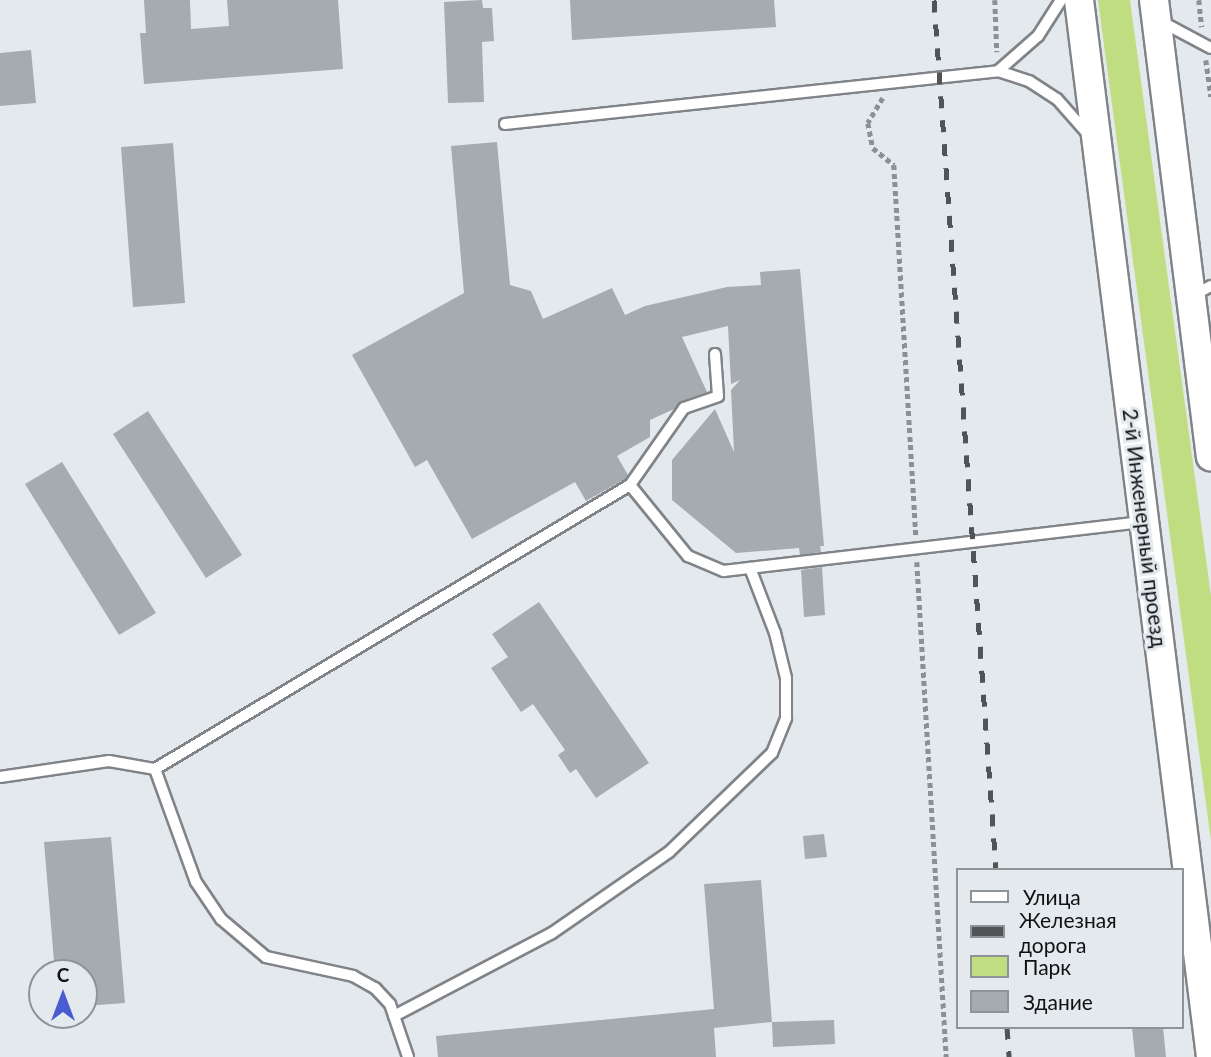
<!DOCTYPE html>
<meta charset="utf-8">
<style>
body{margin:0}
#map{position:relative;width:1211px;height:1057px;overflow:hidden;background:#e4e9ee;font-family:Lato,sans-serif}
div>[style]{position:absolute}
.green>*{inset:0;background:#c1dd82}
.building>*{inset:0;background:#a6abb0}
.path>*{height:4.5px;margin-top:-2.25px;transform-origin:0;background:repeating-linear-gradient(90deg,#8c8f93 0 5px,transparent 0 8.5px)}
.roads{filter:drop-shadow(2px 0 #808488) drop-shadow(-2px 0 #808488) drop-shadow(0 2px #808488) drop-shadow(0 -2px #808488)}
.lane>*{height:10px;margin:-5px;padding:0 5px;transform-origin:5px;border-radius:5px;background:#fff}
.secondary>*{height:28px;margin:-14px;padding:0 14px;transform-origin:14px;border-radius:14px;background:#fff}
.rail>*{height:5px;margin-top:-2.5px;transform-origin:0;background:repeating-linear-gradient(90deg,#515456 0 12px,transparent 0 24px)}
span{translate:-50% -50%;white-space:nowrap;text-align:center;line-height:1.15;-webkit-text-stroke:6px #e4e9ee;paint-order:stroke}
.street-label{font-size:21px;color:#101113}
.legend{position:absolute;left:956px;top:868px;width:228px;height:161px;box-sizing:border-box;background:#e4e9ee;border:2px solid #8f9396;margin:0;padding:9px 12px;list-style:none;font-size:21px;color:#101113}
.legend li{display:flex;align-items:center;gap:14px;height:35px}
.legend b{width:35px;border:2px solid #8f9396}
.north{position:absolute;left:28px;top:959px;width:70px;height:70px;box-sizing:border-box;background:#e4e9ee;border:2px solid #8f9396;border-radius:50%;rotate:0deg;font-size:19px;font-weight:700;line-height:28px;text-align:center;color:#101113}
.north::after{content:'';display:block;margin:auto;width:24px;height:32px;background:#4a5cd1;clip-path:polygon(50% 0,100% 100%,50% 72%,0 100%)}
</style>
<div id="map">
<div class="green">
<div style="clip-path:polygon(1098px 0,1130px 0,1211px 596px,1211px 841px)"></div>
</div>
<div class="building">
<div style="clip-path:polygon(144px 0,190px 0,191px 29px,229px 26px,227px 0,338px 0,343px 69px,144px 84px,140px 33px,146px 33px)"></div>
<div style="clip-path:polygon(482px 0,483px 8px,492px 8px,494px 41px,482px 42px,484px 102px,448px 103px,444px 2px)"></div>
<div style="clip-path:polygon(570px 0,774px 0,776px 27px,572px 40px)"></div>
<div style="clip-path:polygon(31px 50px,36px 103px,0 106px,0 53px)"></div>
<div style="clip-path:polygon(497px 142px,510px 285px,531px 291px,543px 319px,612px 288px,625px 315px,645px 306px,727px 287px,761px 285px,760px 272px,800px 269px,824px 546px,820px 546px,821px 552px,800px 555px,799px 548px,736px 553px,672px 500px,672px 460px,715px 409px,734px 452px,731px 390px,740px 380px,731px 384px,728px 326px,682px 337px,707px 392px,682px 401px,674px 409px,650px 420px,650px 437px,617px 456px,628px 475px,625px 479px,586px 501px,575px 482px,472px 539px,427px 460px,415px 467px,352px 355px,464px 293px,451px 146px)"></div>
<div style="clip-path:polygon(173px 143px,185px 303px,133px 307px,121px 147px)"></div>
<div style="clip-path:polygon(148px 411px,242px 555px,206px 578px,113px 434px)"></div>
<div style="clip-path:polygon(62px 462px,156px 613px,119px 635px,25px 484px)"></div>
<div style="clip-path:polygon(822px 567px,825px 615px,804px 617px,801px 570px)"></div>
<div style="clip-path:polygon(539px 602px,649px 763px,596px 798px,576px 769px,570px 773px,558px 755px,565px 750px,533px 704px,521px 712px,491px 668px,508px 657px,492px 634px)"></div>
<div style="clip-path:polygon(824px 834px,827px 857px,805px 859px,803px 836px)"></div>
<div style="clip-path:polygon(111px 837px,125px 1003px,84px 1006px,84px 973px,55px 973px,44px 842px)"></div>
<div style="clip-path:polygon(761px 880px,772px 1022px,714px 1028px,716px 1057px,438px 1057px,436px 1036px,714px 1009px,704px 884px)"></div>
<div style="clip-path:polygon(834px 1020px,835px 1044px,773px 1047px,772px 1022px)"></div>
<div style="clip-path:polygon(1132px 1027px,1163px 1027px,1166px 1057px,1135px 1057px)"></div>
</div>
<div class="path">
<div style="left:995px;top:0;width:52px;rotate:87.8deg"></div>
<div style="left:1199px;top:0;width:27px;rotate:84deg"></div>
<div style="left:1206px;top:60px;width:37px;rotate:82deg"></div>
<div style="left:883px;top:98px;width:29px;rotate:121deg"></div>
<div style="left:868px;top:123px;width:25px;rotate:79deg"></div>
<div style="left:873px;top:148px;width:27px;rotate:39deg"></div>
<div style="left:894px;top:165px;width:372px;rotate:86.6deg"></div>
<div style="left:917px;top:562px;width:496px;rotate:86.6deg"></div>
</div>
<div class="roads">
<div class="lane">
<div style="left:1162px;top:22px;width:55px;rotate:28deg"></div>
<div style="left:998px;top:71px;width:53px;rotate:-41.2deg"></div>
<div style="left:1038px;top:36px;width:43px;rotate:-57.4deg"></div>
<div style="left:505px;top:124px;width:496px;rotate:-6.1deg"></div>
<div style="left:998px;top:71px;width:33px;rotate:18deg"></div>
<div style="left:1029px;top:81px;width:33px;rotate:33deg"></div>
<div style="left:1057px;top:99px;width:45px;rotate:48.6deg"></div>
<div style="left:1194px;top:295px;width:19px;rotate:-28deg"></div>
<div style="left:630px;top:485px;width:92px;rotate:50.8deg"></div>
<div style="left:688px;top:556px;width:39px;rotate:23deg"></div>
<div style="left:724px;top:571px;width:422px;rotate:-6.7deg"></div>
<div style="left:155px;top:769px;width:553px;rotate:-30.87deg"></div>
<div style="left:630px;top:485px;width:94px;rotate:-55deg"></div>
<div style="left:684px;top:408px;width:36px;rotate:-19deg"></div>
<div style="left:718px;top:396px;width:42px;rotate:-94.1deg"></div>
<div style="left:0;top:777px;width:110px;rotate:-8.4deg"></div>
<div style="left:109px;top:761px;width:47px;rotate:9.9deg"></div>
<div style="left:155px;top:769px;width:120px;rotate:70.1deg"></div>
<div style="left:196px;top:882px;width:45px;rotate:56deg"></div>
<div style="left:221px;top:919px;width:59px;rotate:40.2deg"></div>
<div style="left:266px;top:957px;width:89px;rotate:12.3deg"></div>
<div style="left:353px;top:976px;width:25px;rotate:29deg"></div>
<div style="left:375px;top:988px;width:22px;rotate:47deg"></div>
<div style="left:390px;top:1004px;width:56px;rotate:71.2deg"></div>
<div style="left:394px;top:1016px;width:178px;rotate:-27.7deg"></div>
<div style="left:552px;top:933px;width:142px;rotate:-34.7deg"></div>
<div style="left:669px;top:852px;width:143px;rotate:-43.9deg"></div>
<div style="left:772px;top:753px;width:38px;rotate:-68deg"></div>
<div style="left:786px;top:718px;width:40px;rotate:-90deg"></div>
<div style="left:786px;top:678px;width:46px;rotate:-103.7deg"></div>
<div style="left:775px;top:633px;width:70px;rotate:-111deg"></div>
</div>
<div class="secondary">
<div style="left:1079px;top:0;width:1065px;rotate:82.88deg"></div>
<div style="left:1154px;top:0;width:460px;rotate:82.9deg"></div>
</div>
</div>
<div class="rail">
<div style="left:934px;top:0;width:872px;rotate:85.92deg"></div>
<div style="left:1007px;top:1027px;width:30px;rotate:86deg"></div>
</div>
<div class="street-label">
<span style="left:1145px;top:528px;rotate:83deg">2-й Инженерный проезд</span>
</div>
<ul class="legend">
<li><b style="height:9px;background:#fff"></b>Улица</li>
<li><b style="height:9px;background:#515456"></b>Железная дорога</li>
<li><b style="height:19px;background:#c1dd82"></b>Парк</li>
<li><b style="height:19px;background:#a6abb0"></b>Здание</li>
</ul>
<div class="north">С</div>
</div>
